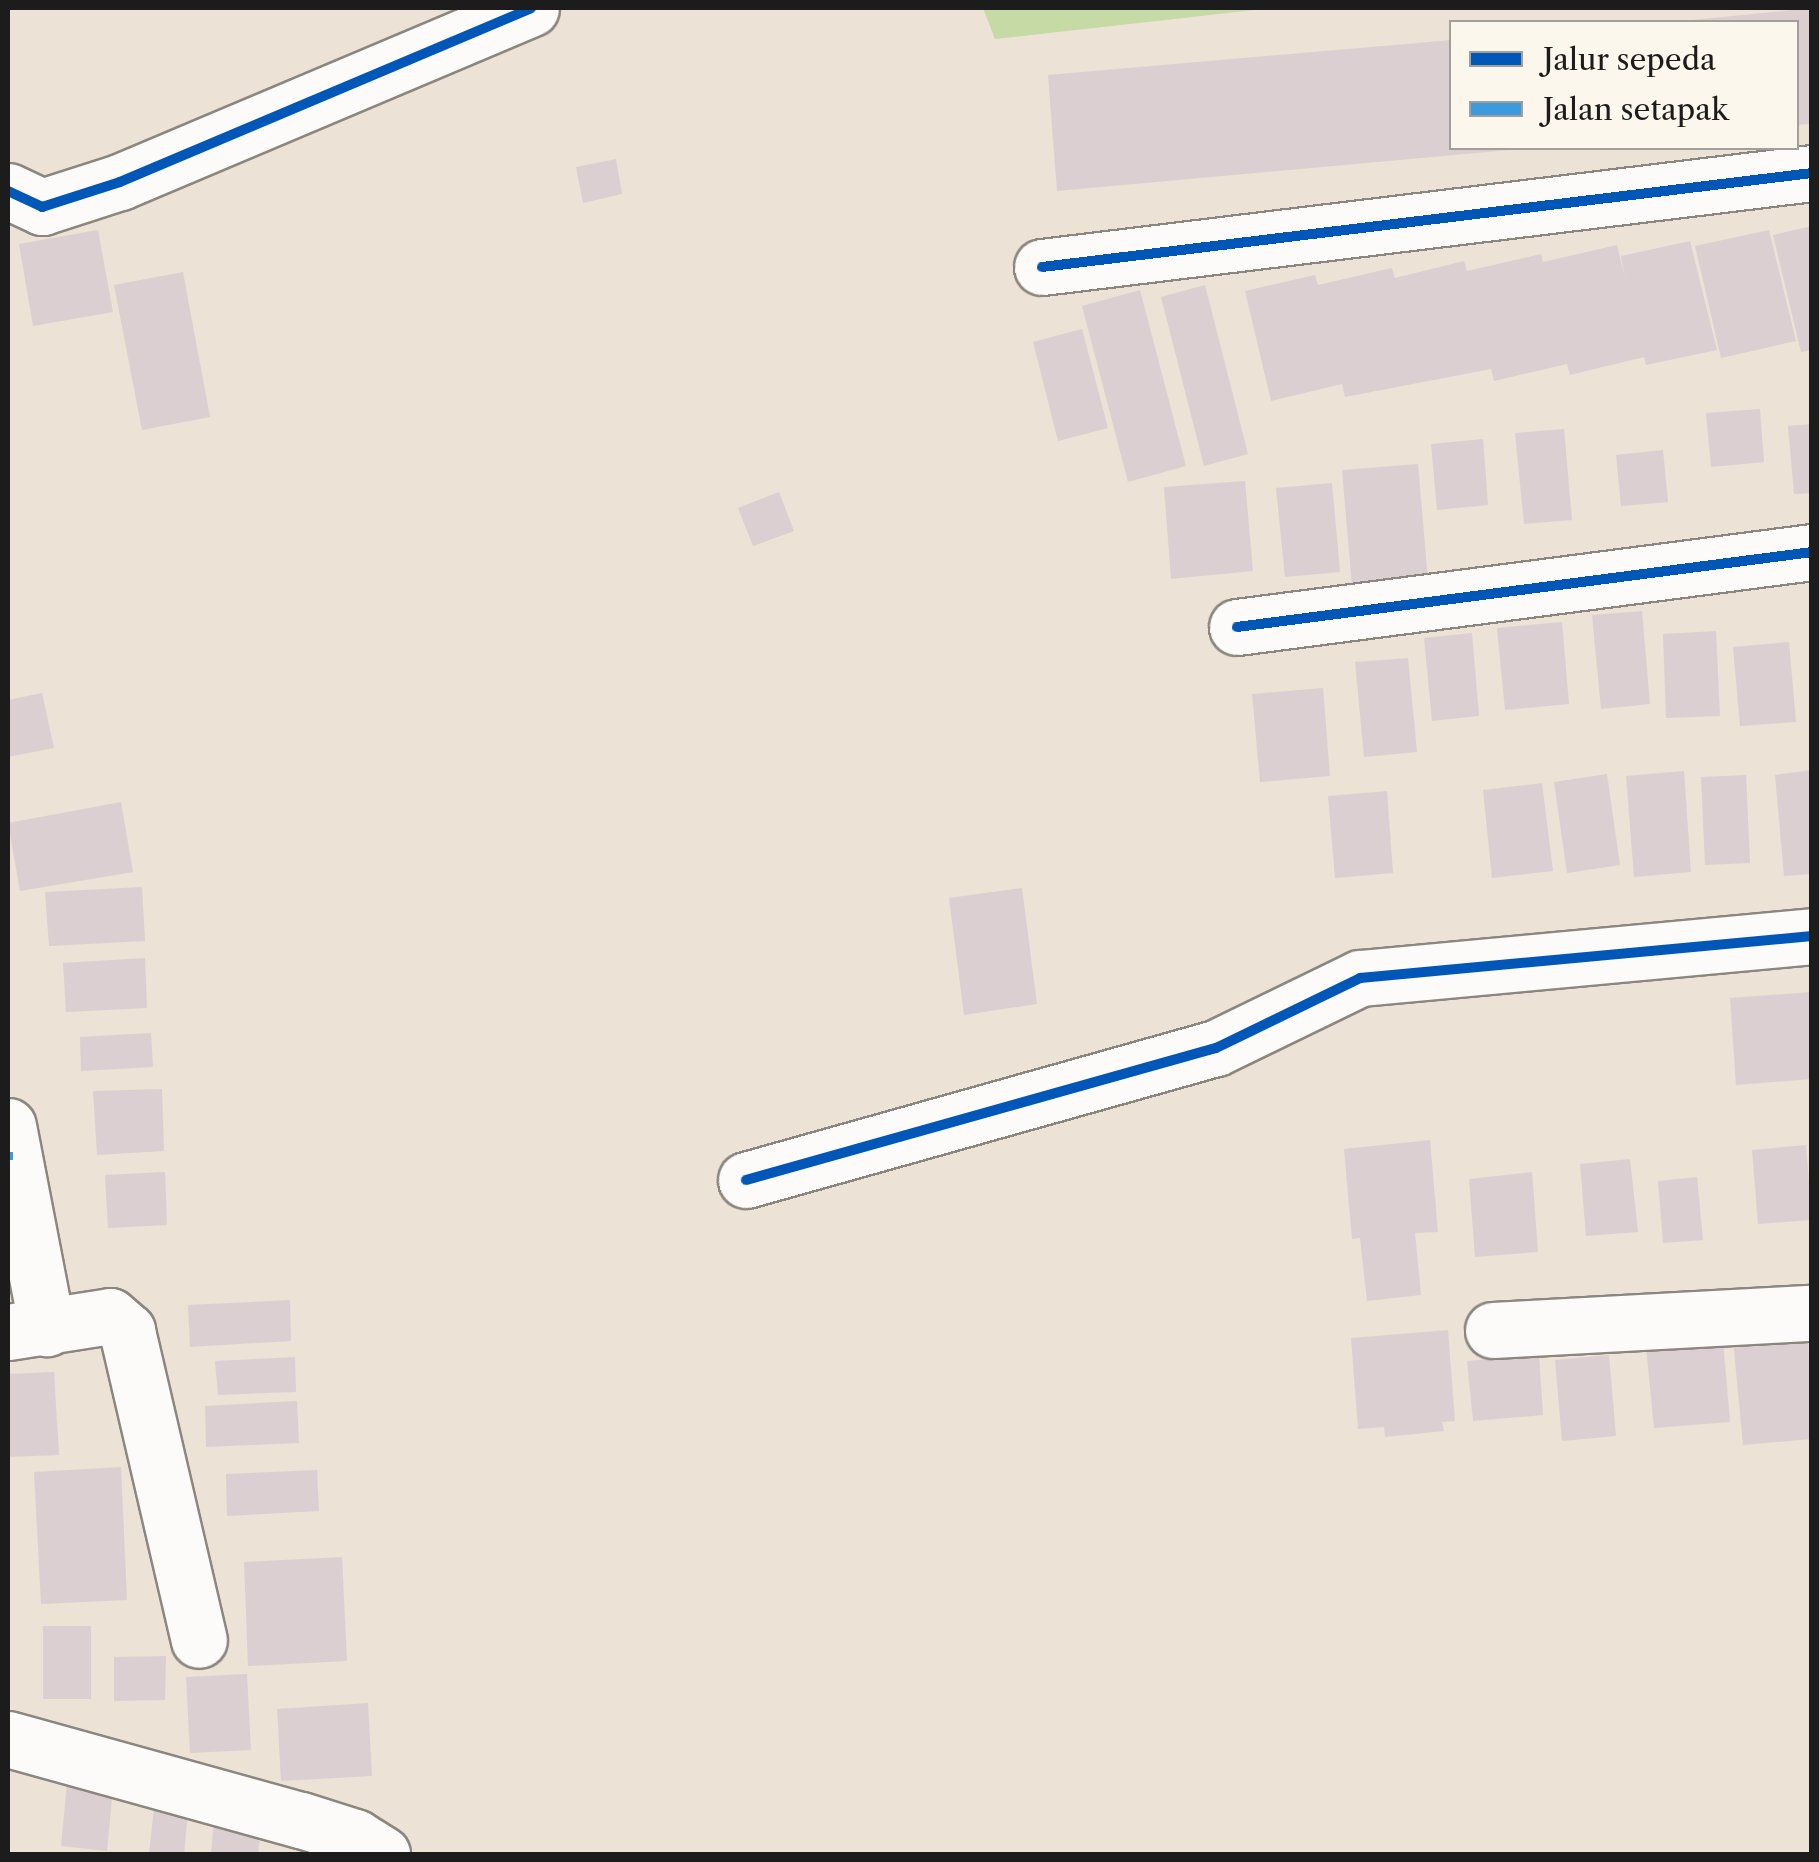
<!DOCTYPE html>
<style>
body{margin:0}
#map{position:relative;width:1819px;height:1862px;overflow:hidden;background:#ece2d5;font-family:"Libre Caslon Text",serif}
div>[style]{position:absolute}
.green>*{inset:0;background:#c6daa6}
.building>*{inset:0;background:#dccfd1}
.roads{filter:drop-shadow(2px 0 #8b867f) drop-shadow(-2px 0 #8b867f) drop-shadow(0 2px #8b867f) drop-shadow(0 -2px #8b867f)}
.minor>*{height:55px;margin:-27.5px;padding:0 27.5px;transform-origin:27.5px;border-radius:27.5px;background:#fcfbf9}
.quiet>*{height:8px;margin-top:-4px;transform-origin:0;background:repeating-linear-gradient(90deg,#3c9bdf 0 15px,transparent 0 23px)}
.cycleway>*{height:10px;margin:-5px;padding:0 5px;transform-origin:5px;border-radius:5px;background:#0057b8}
span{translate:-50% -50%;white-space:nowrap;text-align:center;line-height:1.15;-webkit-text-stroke:8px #fbf7ec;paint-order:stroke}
.frame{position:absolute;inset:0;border:10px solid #1c1c1c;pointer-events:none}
.legend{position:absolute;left:1449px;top:20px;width:350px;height:130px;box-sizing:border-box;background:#fbf7ec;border:2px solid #a29f99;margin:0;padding:12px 18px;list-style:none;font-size:30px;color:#1c1c1c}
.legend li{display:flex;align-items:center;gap:20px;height:50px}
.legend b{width:50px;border:2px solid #a29f99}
</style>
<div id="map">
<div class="green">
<div style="clip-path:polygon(983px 8px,1272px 8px,995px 39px)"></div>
</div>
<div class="building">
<div style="clip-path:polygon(1812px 8px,1812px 124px,1796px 125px,1796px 22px,1673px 22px)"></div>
<div style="clip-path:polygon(1452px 40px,1452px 148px,1509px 150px,1057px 191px,1048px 75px)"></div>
<div style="clip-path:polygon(616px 159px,622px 194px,583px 203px,576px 167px)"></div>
<div style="clip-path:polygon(1812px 226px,1812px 350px,1801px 352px,1773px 235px)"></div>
<div style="clip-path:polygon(98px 230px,113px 312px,33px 326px,19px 244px)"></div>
<div style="clip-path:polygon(1769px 230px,1796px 341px,1721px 358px,1695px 246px)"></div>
<div style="clip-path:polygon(1690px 241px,1717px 350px,1646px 365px,1644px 357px,1570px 375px,1567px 364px,1494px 381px,1491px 369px,1345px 397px,1342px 384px,1271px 401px,1245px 291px,1315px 275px,1318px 285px,1392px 268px,1395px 278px,1464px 261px,1467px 271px,1541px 254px,1543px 262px,1617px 245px,1625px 278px,1621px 256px)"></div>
<div style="clip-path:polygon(183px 272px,210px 417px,142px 430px,114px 285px)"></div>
<div style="clip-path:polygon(1205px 285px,1248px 454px,1204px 466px,1161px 297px)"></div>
<div style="clip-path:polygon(1140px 290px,1186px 466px,1128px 482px,1082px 306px)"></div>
<div style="clip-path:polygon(1082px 329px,1108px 428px,1058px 441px,1033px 342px)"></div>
<div style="clip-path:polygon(1760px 409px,1764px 462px,1711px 467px,1706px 413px)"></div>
<div style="clip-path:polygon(1812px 424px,1812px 493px,1794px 494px,1788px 426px)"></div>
<div style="clip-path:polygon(1564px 429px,1572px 520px,1524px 524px,1515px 433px)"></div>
<div style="clip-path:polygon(1483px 439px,1488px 505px,1437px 510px,1431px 444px)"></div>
<div style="clip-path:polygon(1663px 450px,1668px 502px,1621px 506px,1616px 455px)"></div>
<div style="clip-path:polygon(1418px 464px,1428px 580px,1352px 586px,1342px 470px)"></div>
<div style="clip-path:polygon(1245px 481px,1253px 571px,1171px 579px,1164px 487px)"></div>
<div style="clip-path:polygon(1332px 483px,1340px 572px,1285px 577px,1276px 488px)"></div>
<div style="clip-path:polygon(779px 492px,794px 531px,753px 546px,738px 508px)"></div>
<div style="clip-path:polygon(1642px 611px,1650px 704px,1601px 709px,1592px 615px)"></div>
<div style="clip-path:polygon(1562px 622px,1569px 704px,1505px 710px,1497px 628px)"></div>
<div style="clip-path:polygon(1716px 631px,1720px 716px,1666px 718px,1663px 634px)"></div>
<div style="clip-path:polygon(1472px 633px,1479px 716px,1432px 721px,1424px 638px)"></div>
<div style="clip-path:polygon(1789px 642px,1796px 722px,1740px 726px,1733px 647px)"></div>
<div style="clip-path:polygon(1408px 658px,1417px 752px,1364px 757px,1355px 662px)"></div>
<div style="clip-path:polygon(1323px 688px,1330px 776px,1260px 782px,1252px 694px)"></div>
<div style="clip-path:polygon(42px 693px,54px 748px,8px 757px,8px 700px)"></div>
<div style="clip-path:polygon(1812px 770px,1812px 874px,1784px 876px,1775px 775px)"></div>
<div style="clip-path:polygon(1684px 771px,1691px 872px,1634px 877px,1626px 776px)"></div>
<div style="clip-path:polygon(1607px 774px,1620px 865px,1567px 873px,1554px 782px)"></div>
<div style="clip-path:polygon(1746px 775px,1750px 863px,1705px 865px,1701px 777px)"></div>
<div style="clip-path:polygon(1542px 783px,1553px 871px,1492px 878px,1483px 790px)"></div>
<div style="clip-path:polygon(1387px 791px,1393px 873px,1335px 878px,1328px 796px)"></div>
<div style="clip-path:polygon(121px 802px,133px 872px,20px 891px,8px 823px)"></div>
<div style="clip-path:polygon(142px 887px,145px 941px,49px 946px,45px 892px)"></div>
<div style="clip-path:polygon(1022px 888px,1037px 1004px,964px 1015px,949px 898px)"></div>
<div style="clip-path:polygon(145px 958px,147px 1008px,66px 1012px,63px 963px)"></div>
<div style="clip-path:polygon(1812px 992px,1812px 1079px,1736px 1085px,1730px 998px)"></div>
<div style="clip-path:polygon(151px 1033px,153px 1067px,81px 1071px,80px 1037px)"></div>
<div style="clip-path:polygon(162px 1089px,164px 1151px,97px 1155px,93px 1091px)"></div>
<div style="clip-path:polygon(1430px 1140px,1438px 1232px,1415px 1233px,1421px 1295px,1367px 1301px,1360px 1238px,1352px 1239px,1344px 1149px)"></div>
<div style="clip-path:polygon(1806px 1145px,1812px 1220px,1758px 1224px,1752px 1150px)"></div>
<div style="clip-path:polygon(1630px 1159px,1638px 1232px,1586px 1236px,1580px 1164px)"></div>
<div style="clip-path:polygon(165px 1172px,167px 1225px,108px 1228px,105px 1175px)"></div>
<div style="clip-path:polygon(1532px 1172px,1538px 1252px,1475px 1257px,1469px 1179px)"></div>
<div style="clip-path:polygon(1697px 1177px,1703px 1240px,1663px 1243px,1658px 1181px)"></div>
<div style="clip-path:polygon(290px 1300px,291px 1341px,190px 1347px,188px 1305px)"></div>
<div style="clip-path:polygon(1448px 1330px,1455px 1421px,1442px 1422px,1444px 1431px,1385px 1437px,1384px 1427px,1358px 1429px,1351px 1338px)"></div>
<div style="clip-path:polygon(1808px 1334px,1812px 1439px,1743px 1445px,1733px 1340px)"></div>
<div style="clip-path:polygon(1723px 1340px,1730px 1422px,1654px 1428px,1646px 1347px)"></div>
<div style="clip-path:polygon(1539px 1355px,1543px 1415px,1473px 1421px,1467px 1361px)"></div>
<div style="clip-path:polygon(1609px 1355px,1616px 1436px,1562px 1441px,1555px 1360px)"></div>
<div style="clip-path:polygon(295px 1357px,296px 1392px,218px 1395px,215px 1361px)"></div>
<div style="clip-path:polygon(54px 1372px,59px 1455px,8px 1457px,8px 1374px)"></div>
<div style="clip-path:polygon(297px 1401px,299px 1443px,206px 1447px,205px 1406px)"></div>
<div style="clip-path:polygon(121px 1467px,127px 1600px,41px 1604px,34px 1472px)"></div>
<div style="clip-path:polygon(317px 1470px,319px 1511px,227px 1516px,226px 1474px)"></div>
<div style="clip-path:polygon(342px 1557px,347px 1661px,248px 1666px,244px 1562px)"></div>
<div style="clip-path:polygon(43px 1626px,91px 1626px,91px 1699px,43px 1699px)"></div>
<div style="clip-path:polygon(166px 1656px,165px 1700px,114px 1701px,114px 1657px)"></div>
<div style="clip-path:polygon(247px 1674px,251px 1750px,190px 1753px,186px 1677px)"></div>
<div style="clip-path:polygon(368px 1703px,372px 1776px,281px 1781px,277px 1709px)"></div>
<div style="clip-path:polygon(68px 1773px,114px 1778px,107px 1851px,61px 1846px)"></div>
<div style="clip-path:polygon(155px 1798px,189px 1802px,184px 1854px,149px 1854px)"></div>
<div style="clip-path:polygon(215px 1809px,262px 1814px,258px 1854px,211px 1854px)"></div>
</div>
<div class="roads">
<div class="minor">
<div style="left:8px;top:191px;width:38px;rotate:25deg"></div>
<div style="left:42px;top:207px;width:82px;rotate:-17.8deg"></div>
<div style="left:120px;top:182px;width:446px;rotate:-22.9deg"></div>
<div style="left:1042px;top:267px;width:776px;rotate:-6.96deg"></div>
<div style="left:1237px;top:627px;width:580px;rotate:-7.43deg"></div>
<div style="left:8px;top:1126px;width:206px;rotate:79.1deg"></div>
<div style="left:746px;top:1180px;width:488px;rotate:-15.7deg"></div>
<div style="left:1216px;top:1048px;width:160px;rotate:-25.9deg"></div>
<div style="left:1360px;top:978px;width:454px;rotate:-5.3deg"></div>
<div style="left:1493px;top:1330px;width:319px;rotate:-3.1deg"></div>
<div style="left:8px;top:1332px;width:103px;rotate:-8.9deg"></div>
<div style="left:110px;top:1316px;width:23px;rotate:41deg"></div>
<div style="left:127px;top:1331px;width:317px;rotate:76.9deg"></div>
<div style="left:8px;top:1739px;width:304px;rotate:15.5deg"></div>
<div style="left:301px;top:1820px;width:57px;rotate:17.5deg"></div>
<div style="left:355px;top:1837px;width:32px;rotate:32deg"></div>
</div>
</div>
<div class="quiet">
<div style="left:8px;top:1156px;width:5px"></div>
</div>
<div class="cycleway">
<div style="left:8px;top:191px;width:38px;rotate:25deg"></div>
<div style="left:42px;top:207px;width:82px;rotate:-17.8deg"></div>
<div style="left:120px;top:182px;width:446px;rotate:-22.9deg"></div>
<div style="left:1042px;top:267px;width:776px;rotate:-6.96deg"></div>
<div style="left:1237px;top:627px;width:580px;rotate:-7.43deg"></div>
<div style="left:746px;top:1180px;width:488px;rotate:-15.7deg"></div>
<div style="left:1216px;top:1048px;width:160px;rotate:-25.9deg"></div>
<div style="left:1360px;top:978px;width:454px;rotate:-5.3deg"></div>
</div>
<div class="frame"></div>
<ul class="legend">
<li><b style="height:12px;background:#0057b8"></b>Jalur sepeda</li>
<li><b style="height:12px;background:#3c9bdf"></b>Jalan setapak</li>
</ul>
</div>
